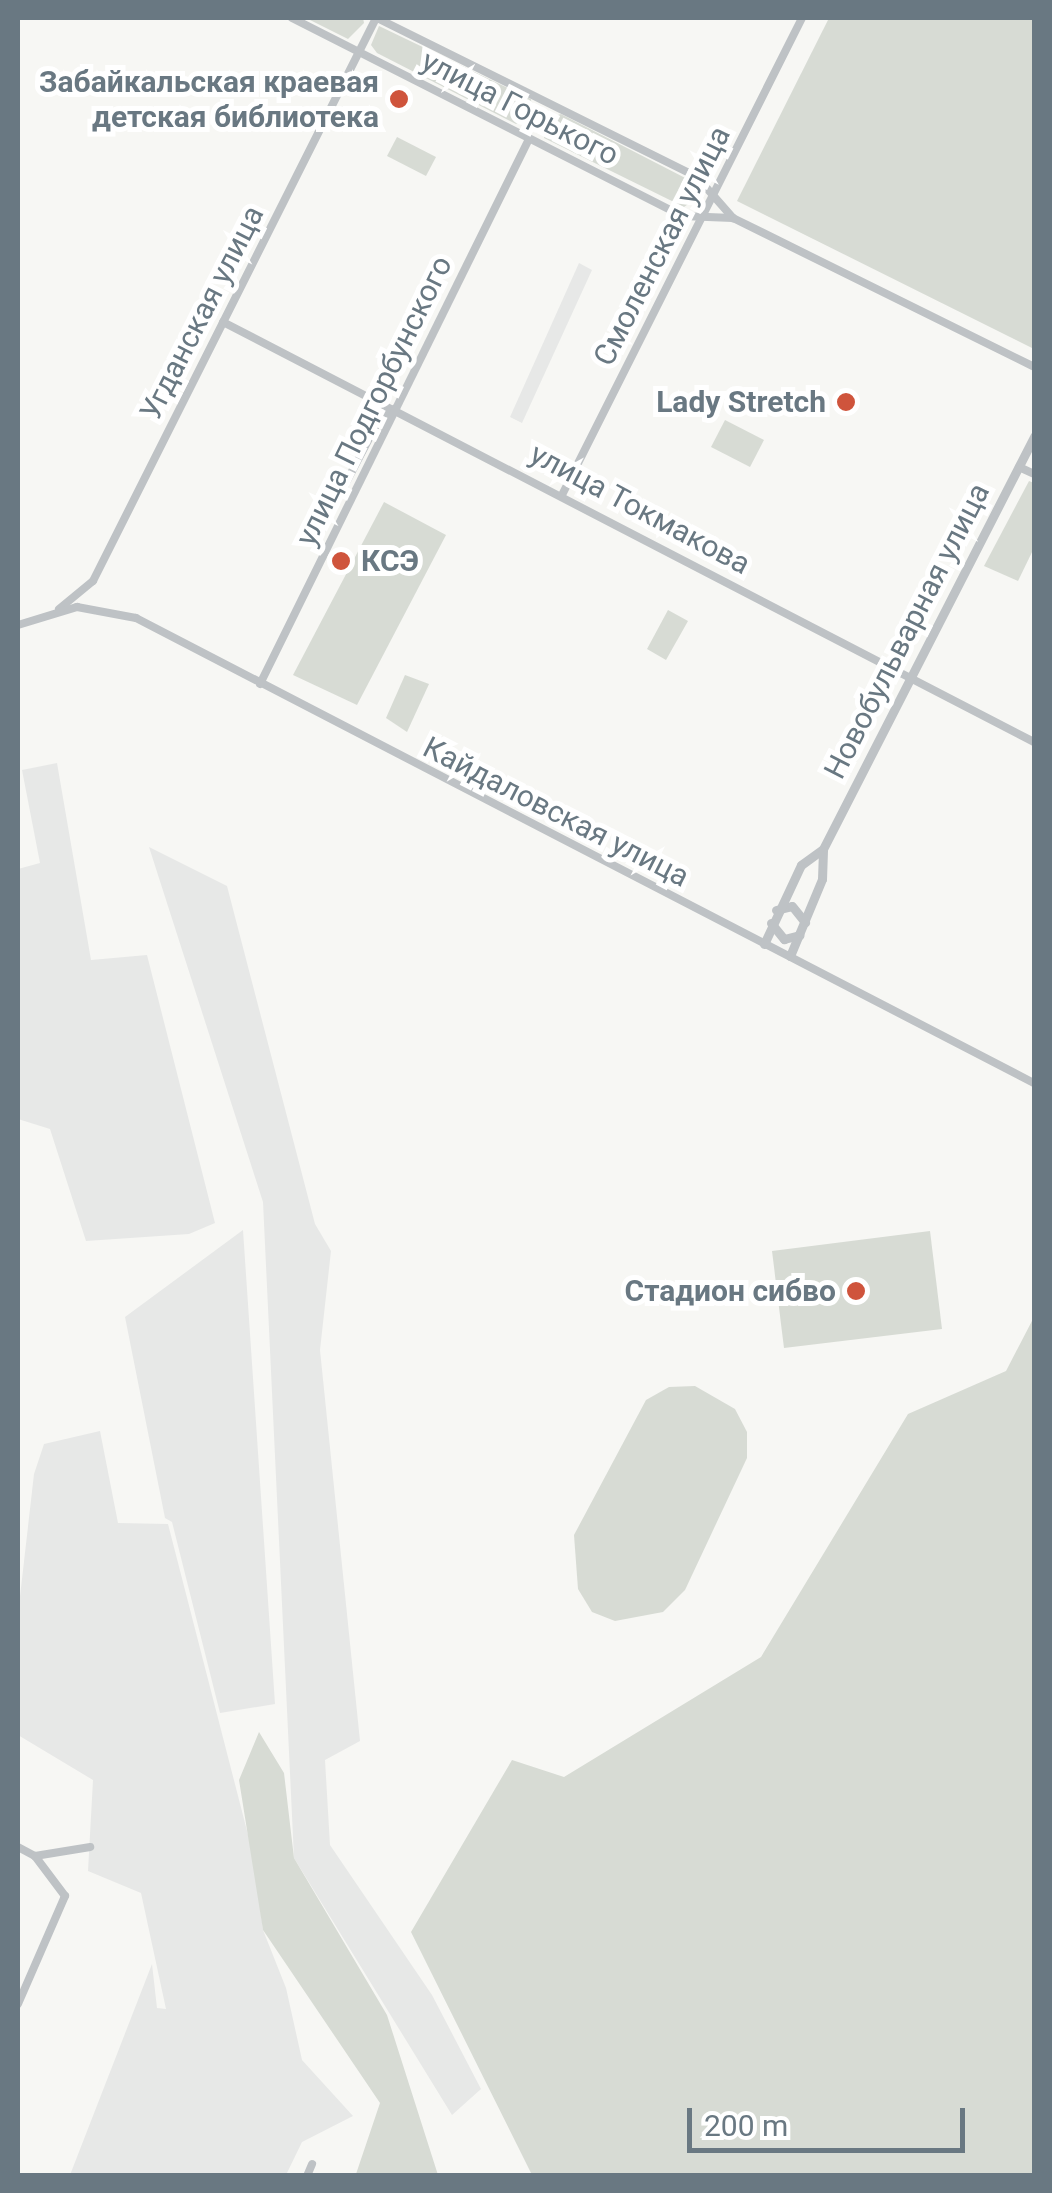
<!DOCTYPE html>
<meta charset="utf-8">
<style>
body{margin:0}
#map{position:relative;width:1052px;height:2193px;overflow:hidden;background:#f7f7f4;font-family:Roboto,sans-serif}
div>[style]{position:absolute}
.built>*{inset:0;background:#e7e8e7}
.green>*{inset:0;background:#d7dbd4}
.minor>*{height:8px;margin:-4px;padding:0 4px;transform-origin:4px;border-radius:4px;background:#bec2c5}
.tertiary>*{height:9px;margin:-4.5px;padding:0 4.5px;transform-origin:4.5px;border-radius:4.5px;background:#bec2c5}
.dots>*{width:28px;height:28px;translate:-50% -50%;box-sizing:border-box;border:5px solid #fff;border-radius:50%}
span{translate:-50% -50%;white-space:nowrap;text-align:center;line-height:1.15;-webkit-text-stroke:10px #fff;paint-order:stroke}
.poi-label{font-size:30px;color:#697882;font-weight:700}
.right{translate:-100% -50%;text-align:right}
.left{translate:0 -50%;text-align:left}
.street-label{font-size:30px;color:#697882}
.frame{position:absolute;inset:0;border:20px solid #697882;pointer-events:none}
.scale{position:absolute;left:687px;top:2108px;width:278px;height:45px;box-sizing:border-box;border:5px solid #697882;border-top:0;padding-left:12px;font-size:30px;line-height:35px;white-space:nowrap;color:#697882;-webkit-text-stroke:8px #fff;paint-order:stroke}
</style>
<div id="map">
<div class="built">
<div style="clip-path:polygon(579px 263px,592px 270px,522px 423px,510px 417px)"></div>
<div style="clip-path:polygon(57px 763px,91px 960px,147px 955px,215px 1223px,189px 1234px,86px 1241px,50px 1129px,18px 1119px,18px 869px,40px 863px,22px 770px)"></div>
<div style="clip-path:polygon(149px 847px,227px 886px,315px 1224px,331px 1251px,320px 1350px,360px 1741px,325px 1760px,330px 1845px,432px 1995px,481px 2089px,452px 2115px,294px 1858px,263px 1202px)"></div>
<div style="clip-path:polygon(243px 1230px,275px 1704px,220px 1713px,172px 1522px,165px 1518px,125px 1317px)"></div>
<div style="clip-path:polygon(100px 1431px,118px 1523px,168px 1524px,254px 1858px,263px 1930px,286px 1988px,302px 2060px,353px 2116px,302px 2142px,286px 2175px,70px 2175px,152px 1964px,157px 2008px,166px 2009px,141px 1893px,88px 1871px,93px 1780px,18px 1735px,18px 1614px,34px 1474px,44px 1444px)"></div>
</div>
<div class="green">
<div style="clip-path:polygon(306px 18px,363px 18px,364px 23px,348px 39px)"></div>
<div style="clip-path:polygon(829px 18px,1034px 18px,1034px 349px,737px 201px)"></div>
<div style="clip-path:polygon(379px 26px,531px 99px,532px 116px,516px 124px,377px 53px,371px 45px)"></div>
<div style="clip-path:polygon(561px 114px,695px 183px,691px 202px,684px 207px,544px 138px,546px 119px)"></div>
<div style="clip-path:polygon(397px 137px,436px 157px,426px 176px,387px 156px)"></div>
<div style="clip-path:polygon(725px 420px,764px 440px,750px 467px,711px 447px)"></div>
<div style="clip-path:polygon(1029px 481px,1034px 483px,1034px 548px,1018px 581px,984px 566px)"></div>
<div style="clip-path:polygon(384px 502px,446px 535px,357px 705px,293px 675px)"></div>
<div style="clip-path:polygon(668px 610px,688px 621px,666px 660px,647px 649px)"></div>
<div style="clip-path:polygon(405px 675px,429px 684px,407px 732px,386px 718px)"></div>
<div style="clip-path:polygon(930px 1231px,942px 1329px,784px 1348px,772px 1251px)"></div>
<div style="clip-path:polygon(1034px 1317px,1034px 2175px,532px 2175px,411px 1932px,512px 1760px,564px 1777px,761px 1657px,908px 1414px,1006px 1371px)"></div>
<div style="clip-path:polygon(695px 1386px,735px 1409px,747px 1432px,747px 1458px,685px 1590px,663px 1612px,615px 1621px,592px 1612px,578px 1589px,574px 1535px,646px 1400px,669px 1387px)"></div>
<div style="clip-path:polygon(259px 1732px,284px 1773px,294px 1858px,387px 2015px,438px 2175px,356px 2174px,380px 2103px,263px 1930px,239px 1780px)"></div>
</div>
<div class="minor">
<div style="left:292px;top:18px;width:437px;rotate:26.9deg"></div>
<div style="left:682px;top:216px;width:51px;rotate:2.2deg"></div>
<div style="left:377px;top:18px;width:357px;rotate:26.4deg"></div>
<div style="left:697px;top:177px;width:55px;rotate:48.7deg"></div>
<div style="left:733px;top:218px;width:336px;rotate:26.3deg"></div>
<div style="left:223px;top:322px;width:913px;rotate:27.38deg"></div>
<div style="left:1019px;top:467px;width:17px;rotate:25deg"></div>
<div style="left:562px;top:495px;width:534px;rotate:-63.29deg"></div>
<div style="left:315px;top:542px;width:142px;rotate:-62.4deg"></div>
<div style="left:381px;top:416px;width:17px;rotate:-28deg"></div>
<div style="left:59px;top:609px;width:44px;rotate:-39.5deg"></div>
<div style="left:93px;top:581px;width:630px;rotate:-63.31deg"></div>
<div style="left:18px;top:625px;width:62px;rotate:-17deg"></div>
<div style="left:77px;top:607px;width:60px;rotate:10.6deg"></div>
<div style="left:136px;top:618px;width:1011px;rotate:27.38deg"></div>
<div style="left:260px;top:684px;width:608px;rotate:-63.73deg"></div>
<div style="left:18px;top:1847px;width:19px;rotate:28deg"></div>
<div style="left:35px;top:1856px;width:56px;rotate:-9.3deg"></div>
<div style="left:18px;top:2004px;width:118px;rotate:-66.5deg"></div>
<div style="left:65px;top:1896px;width:50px;rotate:-126.9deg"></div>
<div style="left:307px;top:2176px;width:13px;rotate:-67deg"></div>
</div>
<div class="tertiary">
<div style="left:776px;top:910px;width:16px;rotate:-14deg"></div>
<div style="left:792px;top:906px;width:21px;rotate:51deg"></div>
<div style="left:771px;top:923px;width:21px;rotate:51deg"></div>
<div style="left:784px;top:939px;width:16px;rotate:-14deg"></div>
<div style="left:764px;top:944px;width:87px;rotate:-64.9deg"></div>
<div style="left:801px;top:865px;width:27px;rotate:-36deg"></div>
<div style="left:790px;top:956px;width:83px;rotate:-67.4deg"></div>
<div style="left:822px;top:879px;width:30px;rotate:-88deg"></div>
<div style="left:823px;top:849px;width:464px;rotate:-62.9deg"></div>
</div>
<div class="dots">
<div style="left:399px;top:99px;background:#cf543c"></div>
<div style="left:846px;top:402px;background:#cf543c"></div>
<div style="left:341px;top:561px;background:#cf543c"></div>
<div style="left:856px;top:1291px;background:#cf543c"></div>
</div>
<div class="poi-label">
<span class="right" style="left:379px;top:99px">Забайкальская краевая<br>детская библиотека</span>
<span class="right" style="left:826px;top:402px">Lady Stretch</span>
<span class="left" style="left:361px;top:561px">КСЭ</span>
<span class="right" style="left:836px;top:1291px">Стадион сибво</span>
</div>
<div class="street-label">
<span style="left:520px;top:108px;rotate:27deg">улица Горького</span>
<span style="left:662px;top:246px;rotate:-63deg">Смоленская улица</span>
<span style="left:202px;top:313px;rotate:-63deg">Угданская улица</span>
<span style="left:374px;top:401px;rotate:-64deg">улица Подгорбунского</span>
<span style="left:640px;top:509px;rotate:28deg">улица Токмакова</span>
<span style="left:907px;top:631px;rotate:-63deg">Новобульварная улица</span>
<span style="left:556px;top:812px;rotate:27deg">Кайдаловская улица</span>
</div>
<div class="frame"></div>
<div class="scale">200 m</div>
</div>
